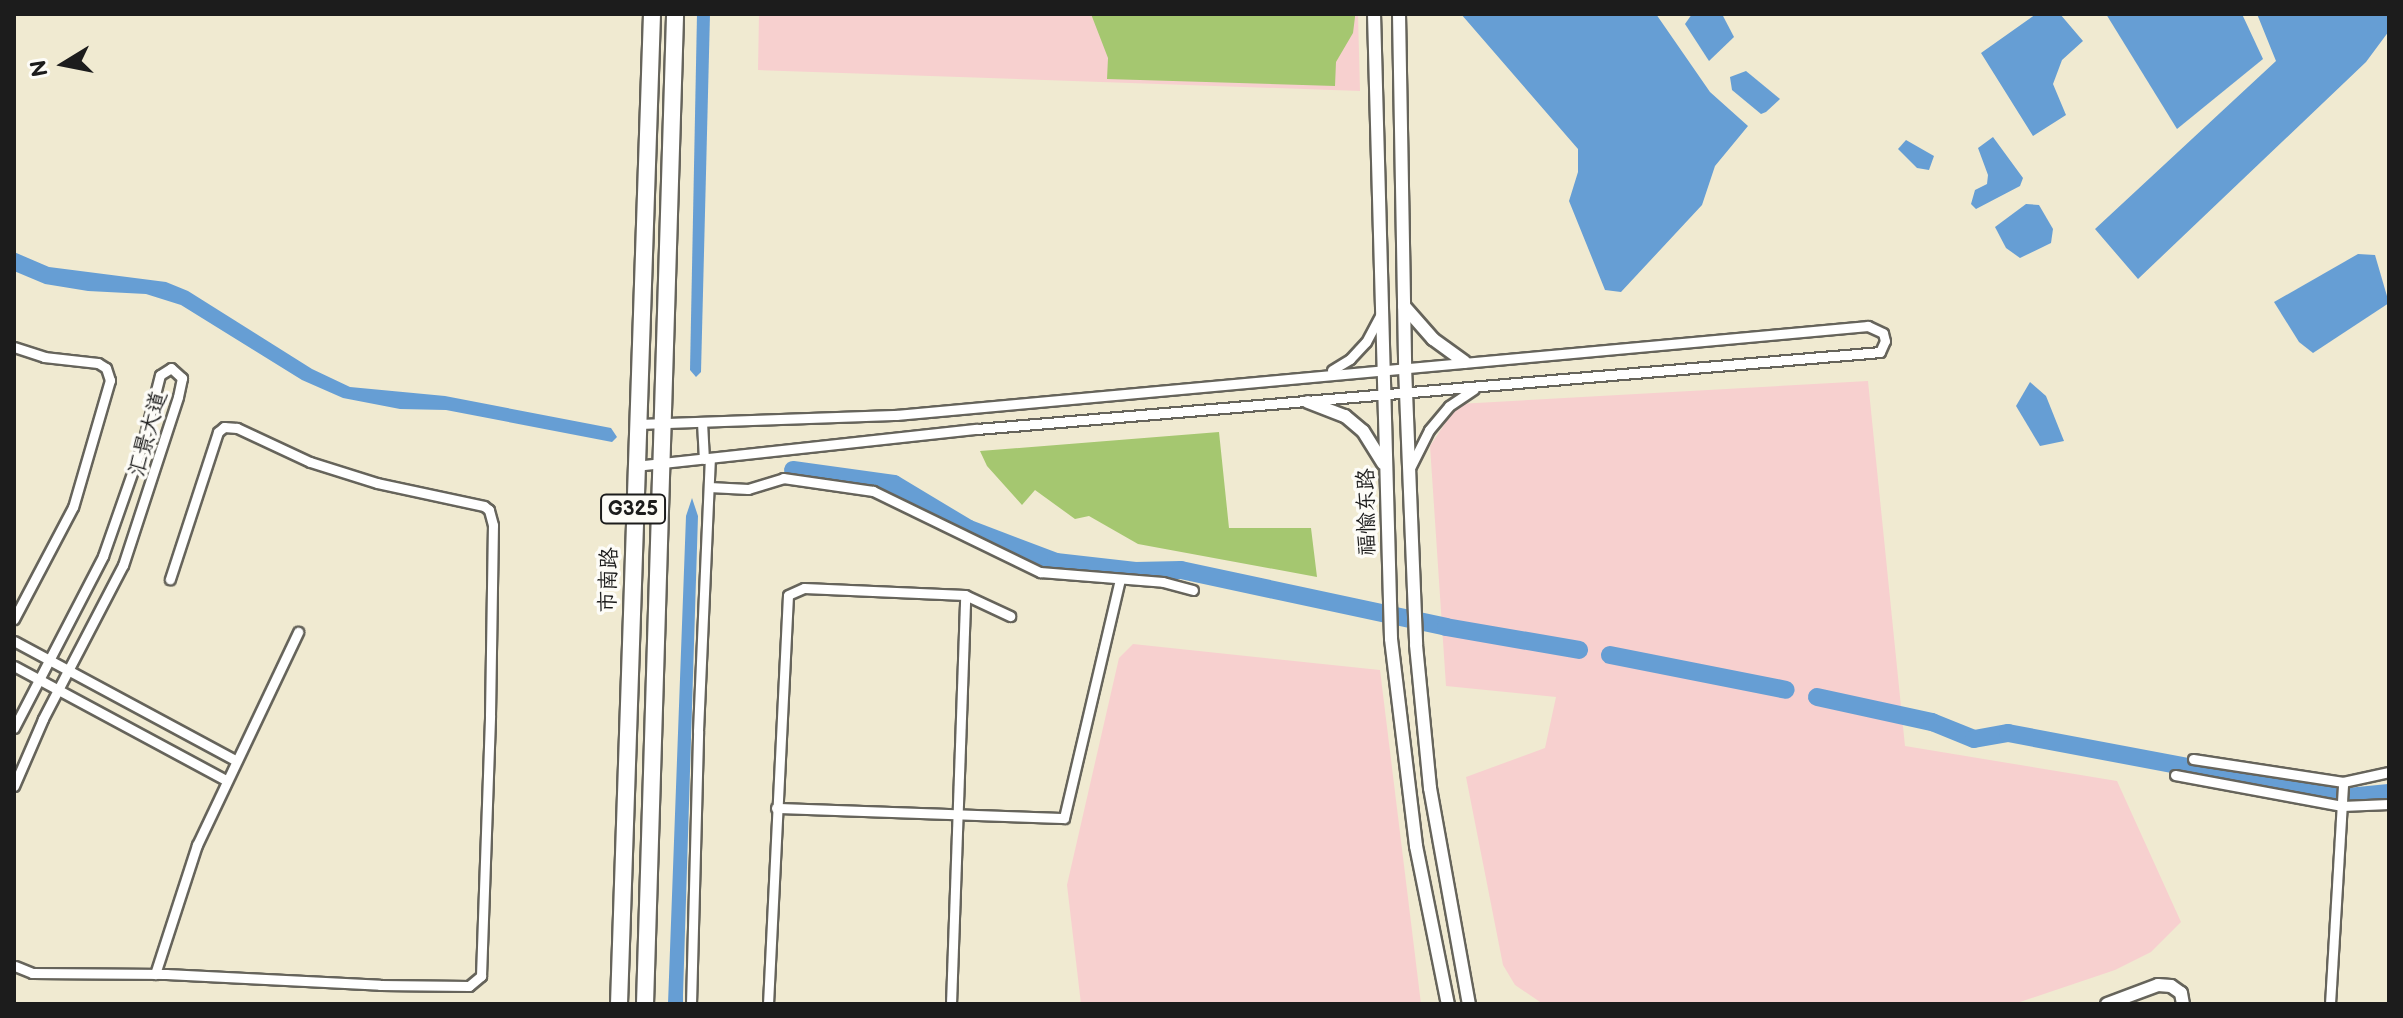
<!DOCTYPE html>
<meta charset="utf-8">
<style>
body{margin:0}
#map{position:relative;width:2403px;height:1018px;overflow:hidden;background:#f0ead1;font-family:"Balsamiq Sans","LXGW WenKai TC",sans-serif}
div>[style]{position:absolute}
.built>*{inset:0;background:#f7d0cf}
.green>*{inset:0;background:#a5c770}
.water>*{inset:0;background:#669ed4}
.river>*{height:18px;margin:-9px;padding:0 9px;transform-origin:9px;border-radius:9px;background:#669ed4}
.roads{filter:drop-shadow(2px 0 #66645b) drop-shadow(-2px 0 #66645b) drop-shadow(0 2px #66645b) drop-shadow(0 -2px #66645b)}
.street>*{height:9px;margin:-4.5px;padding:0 4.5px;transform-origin:4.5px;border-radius:4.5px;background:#fff}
.secondary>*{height:12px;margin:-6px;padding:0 6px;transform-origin:6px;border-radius:6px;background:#fff}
.highway>*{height:16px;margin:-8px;padding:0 8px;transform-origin:8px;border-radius:8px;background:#fff}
span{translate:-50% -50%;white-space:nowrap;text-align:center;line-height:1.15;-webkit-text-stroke:7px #fdfcf7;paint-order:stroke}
.shield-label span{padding:2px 6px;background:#fdfcf7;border:2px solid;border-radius:6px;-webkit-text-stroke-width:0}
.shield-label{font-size:20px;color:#1c1c1c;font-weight:700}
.street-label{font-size:22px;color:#1c1c1c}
.frame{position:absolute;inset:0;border:16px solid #1c1c1c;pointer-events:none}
.north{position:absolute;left:24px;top:24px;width:80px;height:80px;-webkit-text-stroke:6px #fdfcf7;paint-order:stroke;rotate:260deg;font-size:22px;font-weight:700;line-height:32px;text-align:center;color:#1c1c1c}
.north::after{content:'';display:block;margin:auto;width:28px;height:36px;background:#1c1c1c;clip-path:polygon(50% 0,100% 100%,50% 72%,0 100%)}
</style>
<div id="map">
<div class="built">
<div style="clip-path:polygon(759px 14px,1358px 14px,1360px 91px,758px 70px)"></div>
<div style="clip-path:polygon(1868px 381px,1905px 746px,2117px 781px,2181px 922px,2151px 952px,2115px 970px,2014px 1004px,1543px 1004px,1515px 985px,1503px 965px,1466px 777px,1545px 748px,1556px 697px,1446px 686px,1430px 446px,1458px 404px)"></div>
<div style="clip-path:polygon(1133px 644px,1380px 670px,1421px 1004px,1081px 1004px,1067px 885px,1119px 658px)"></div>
</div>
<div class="green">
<div style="clip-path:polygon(1091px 14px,1355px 14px,1355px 17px,1353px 33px,1336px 62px,1335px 86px,1107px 79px,1108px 58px)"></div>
<div style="clip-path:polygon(1219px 432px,1229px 528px,1311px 528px,1317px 577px,1138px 544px,1089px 516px,1075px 519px,1035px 490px,1022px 505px,987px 466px,980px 451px)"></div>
</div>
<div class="water">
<div style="clip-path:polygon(697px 14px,710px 14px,701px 372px,696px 377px,690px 370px)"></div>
<div style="clip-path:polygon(1461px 14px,1656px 14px,1710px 92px,1748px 126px,1715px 166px,1702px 205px,1621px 292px,1605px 290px,1569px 201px,1578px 172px,1578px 149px)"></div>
<div style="clip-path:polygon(1692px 14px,1722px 14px,1734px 37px,1709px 61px,1685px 24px)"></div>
<div style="clip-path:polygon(2036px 14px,2060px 14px,2083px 41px,2062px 60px,2053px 84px,2066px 115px,2033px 136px,1981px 53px)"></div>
<div style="clip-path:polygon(2106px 14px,2242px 14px,2263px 59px,2177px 129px)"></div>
<div style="clip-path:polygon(2257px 14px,2389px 14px,2389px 31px,2366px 62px,2138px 279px,2095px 229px,2276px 61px)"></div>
<div style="clip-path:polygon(1746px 71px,1780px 99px,1766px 112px,1761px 114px,1732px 90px,1730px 77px)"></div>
<div style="clip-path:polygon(1993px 137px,2023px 178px,2020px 186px,1976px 209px,1971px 204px,1975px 190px,1987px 184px,1988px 175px,1978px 148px)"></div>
<div style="clip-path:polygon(1906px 140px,1934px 156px,1929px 170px,1917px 168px,1898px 149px)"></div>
<div style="clip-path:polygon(2026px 204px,2039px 205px,2053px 229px,2051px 243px,2020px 258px,2006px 248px,1995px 227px)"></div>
<div style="clip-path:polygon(14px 252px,49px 267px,166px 282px,188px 291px,312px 369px,350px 387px,445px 396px,611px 428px,617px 437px,612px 442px,446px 410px,400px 409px,343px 398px,302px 380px,181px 305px,146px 294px,88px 291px,45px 284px,14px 271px)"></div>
<div style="clip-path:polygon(2358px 254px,2375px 255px,2389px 303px,2313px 353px,2299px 342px,2274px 302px)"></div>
<div style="clip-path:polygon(2030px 382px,2046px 396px,2064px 441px,2040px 446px,2016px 406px)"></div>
<div style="clip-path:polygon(692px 498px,698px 516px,683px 995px,683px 1004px,668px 1004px,686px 516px)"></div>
</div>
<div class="river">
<div style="left:793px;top:470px;width:102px;rotate:7.9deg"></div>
<div style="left:894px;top:484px;width:87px;rotate:31deg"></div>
<div style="left:969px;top:529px;width:93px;rotate:20.8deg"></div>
<div style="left:1056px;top:562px;width:80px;rotate:6.5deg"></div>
<div style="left:1135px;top:571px;width:46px;rotate:-1.2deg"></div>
<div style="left:1181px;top:570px;width:271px;rotate:12.1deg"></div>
<div style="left:1446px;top:627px;width:135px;rotate:9.8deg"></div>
<div style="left:1610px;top:655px;width:179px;rotate:11.2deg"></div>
<div style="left:1817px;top:697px;width:118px;rotate:12.3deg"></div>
<div style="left:1932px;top:722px;width:45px;rotate:22deg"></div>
<div style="left:1974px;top:739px;width:35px;rotate:-10deg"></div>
<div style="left:2008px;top:733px;width:346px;rotate:10.7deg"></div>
<div style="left:2348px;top:797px;width:41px;rotate:-5.6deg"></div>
</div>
<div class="roads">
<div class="street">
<div style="left:14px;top:347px;width:32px;rotate:18deg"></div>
<div style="left:44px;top:357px;width:54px;rotate:6.3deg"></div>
<div style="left:98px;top:363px;width:9px;rotate:32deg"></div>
<div style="left:106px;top:368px;width:13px;rotate:72deg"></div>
<div style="left:110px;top:380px;width:132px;rotate:106.2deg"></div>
<div style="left:73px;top:507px;width:127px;rotate:117.8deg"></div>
<div style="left:1332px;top:370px;width:21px;rotate:-31deg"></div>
<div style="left:1350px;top:359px;width:23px;rotate:-47deg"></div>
<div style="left:1366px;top:342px;width:32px;rotate:-62deg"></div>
<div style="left:702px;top:422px;width:37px;rotate:87deg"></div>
<div style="left:635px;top:466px;width:344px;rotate:-6.2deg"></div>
<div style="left:977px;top:429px;width:906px;rotate:-4.87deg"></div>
<div style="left:1880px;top:352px;width:12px;rotate:-66deg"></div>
<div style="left:1885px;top:341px;width:8px;rotate:-104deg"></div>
<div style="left:1883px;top:333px;width:17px;rotate:-155deg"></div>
<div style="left:1868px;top:326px;width:976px;rotate:174.77deg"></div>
<div style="left:896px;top:415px;width:260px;rotate:178deg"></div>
<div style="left:1411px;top:466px;width:40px;rotate:-63.4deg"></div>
<div style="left:1429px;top:430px;width:31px;rotate:-50deg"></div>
<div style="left:1449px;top:406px;width:30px;rotate:-34deg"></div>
<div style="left:709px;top:487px;width:39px;rotate:3deg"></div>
<div style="left:748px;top:489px;width:37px;rotate:-17deg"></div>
<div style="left:783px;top:478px;width:91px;rotate:8.2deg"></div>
<div style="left:873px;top:491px;width:186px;rotate:25.9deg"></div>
<div style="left:1040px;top:572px;width:123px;rotate:4.6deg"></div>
<div style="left:1163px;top:582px;width:31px;rotate:15deg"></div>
<div style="left:14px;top:641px;width:251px;rotate:28.3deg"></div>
<div style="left:14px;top:666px;width:241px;rotate:28.3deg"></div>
<div style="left:14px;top:728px;width:194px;rotate:-62.6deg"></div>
<div style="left:103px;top:556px;width:121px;rotate:-70.7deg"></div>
<div style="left:143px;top:442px;width:69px;rotate:-75.8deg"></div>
<div style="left:160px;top:375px;width:13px;rotate:-32deg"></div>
<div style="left:171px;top:368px;width:15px;rotate:42deg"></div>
<div style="left:182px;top:378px;width:19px;rotate:102deg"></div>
<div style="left:178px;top:397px;width:177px;rotate:108.1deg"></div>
<div style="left:123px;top:565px;width:174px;rotate:117.5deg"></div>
<div style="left:43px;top:719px;width:73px;rotate:113.4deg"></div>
<div style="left:2193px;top:759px;width:152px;rotate:8.7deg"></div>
<div style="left:2343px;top:782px;width:47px;rotate:-12.3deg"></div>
<div style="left:2175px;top:775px;width:170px;rotate:10.5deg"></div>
<div style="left:2342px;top:806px;width:47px;rotate:-2.4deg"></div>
<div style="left:776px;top:808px;width:288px;rotate:2deg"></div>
<div style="left:1064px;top:818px;width:244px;rotate:-76.8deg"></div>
<div style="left:15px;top:966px;width:18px;rotate:22deg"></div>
<div style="left:32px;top:973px;width:134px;rotate:0.4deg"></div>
<div style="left:166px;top:974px;width:214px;rotate:2.9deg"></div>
<div style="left:380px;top:985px;width:89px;rotate:0.6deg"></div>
<div style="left:469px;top:986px;width:16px;rotate:-40deg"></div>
<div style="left:481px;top:976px;width:261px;rotate:-88deg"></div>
<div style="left:490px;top:715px;width:190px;rotate:-89.1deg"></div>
<div style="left:493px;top:525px;width:16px;rotate:-105deg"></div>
<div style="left:489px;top:510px;width:6px;rotate:-141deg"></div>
<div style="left:484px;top:506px;width:109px;rotate:-167.9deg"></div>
<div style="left:377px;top:483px;width:70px;rotate:-162.6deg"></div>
<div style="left:310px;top:462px;width:81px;rotate:-155deg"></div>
<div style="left:237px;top:428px;width:13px;rotate:-176deg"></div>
<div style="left:224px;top:427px;width:8px;rotate:140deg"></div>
<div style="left:218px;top:432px;width:155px;rotate:108.1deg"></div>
<div style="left:155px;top:974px;width:136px;rotate:-72deg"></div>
<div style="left:197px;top:845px;width:236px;rotate:-64.6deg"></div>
<div style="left:691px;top:1004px;width:273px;rotate:-88.5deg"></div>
<div style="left:698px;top:731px;width:273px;rotate:-87.5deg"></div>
<div style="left:768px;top:1004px;width:409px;rotate:-87.2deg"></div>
<div style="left:788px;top:595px;width:17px;rotate:-24deg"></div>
<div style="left:804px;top:588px;width:161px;rotate:2.5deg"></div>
<div style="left:965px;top:595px;width:50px;rotate:25deg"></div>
<div style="left:951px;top:1004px;width:409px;rotate:-88deg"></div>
<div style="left:2330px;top:1004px;width:222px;rotate:-86.6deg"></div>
</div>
<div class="secondary">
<div style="left:1374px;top:14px;width:625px;rotate:88.44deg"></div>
<div style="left:1391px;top:639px;width:209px;rotate:83.1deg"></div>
<div style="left:1416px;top:846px;width:161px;rotate:78.6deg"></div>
<div style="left:1399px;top:14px;width:353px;rotate:89deg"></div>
<div style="left:1405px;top:367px;width:278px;rotate:87.7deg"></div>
<div style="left:1416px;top:645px;width:144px;rotate:84.4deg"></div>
<div style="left:1430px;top:788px;width:219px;rotate:79.8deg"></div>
<div style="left:1404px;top:306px;width:44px;rotate:48.7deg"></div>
<div style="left:1433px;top:339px;width:39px;rotate:36deg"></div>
<div style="left:1308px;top:402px;width:40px;rotate:21deg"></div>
<div style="left:1345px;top:416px;width:23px;rotate:40deg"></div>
<div style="left:1363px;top:431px;width:38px;rotate:58deg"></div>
<div style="left:2107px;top:1004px;width:54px;rotate:-20.4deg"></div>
<div style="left:2158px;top:985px;width:13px;rotate:4deg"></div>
<div style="left:2171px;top:986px;width:12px;rotate:35deg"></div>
<div style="left:2181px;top:993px;width:11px;rotate:80deg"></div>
</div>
<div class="highway">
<div style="left:619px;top:1004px;width:991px;rotate:-88.09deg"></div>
<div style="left:645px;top:1004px;width:990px;rotate:-88.26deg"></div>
</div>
</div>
<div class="shield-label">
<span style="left:633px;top:509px">G325</span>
</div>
<div class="street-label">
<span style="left:148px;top:434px;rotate:-74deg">汇景大道</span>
<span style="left:1367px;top:512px;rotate:-91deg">福愉东路</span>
<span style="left:609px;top:580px;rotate:-88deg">市南路</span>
</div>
<div class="frame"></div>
<div class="north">N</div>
</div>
